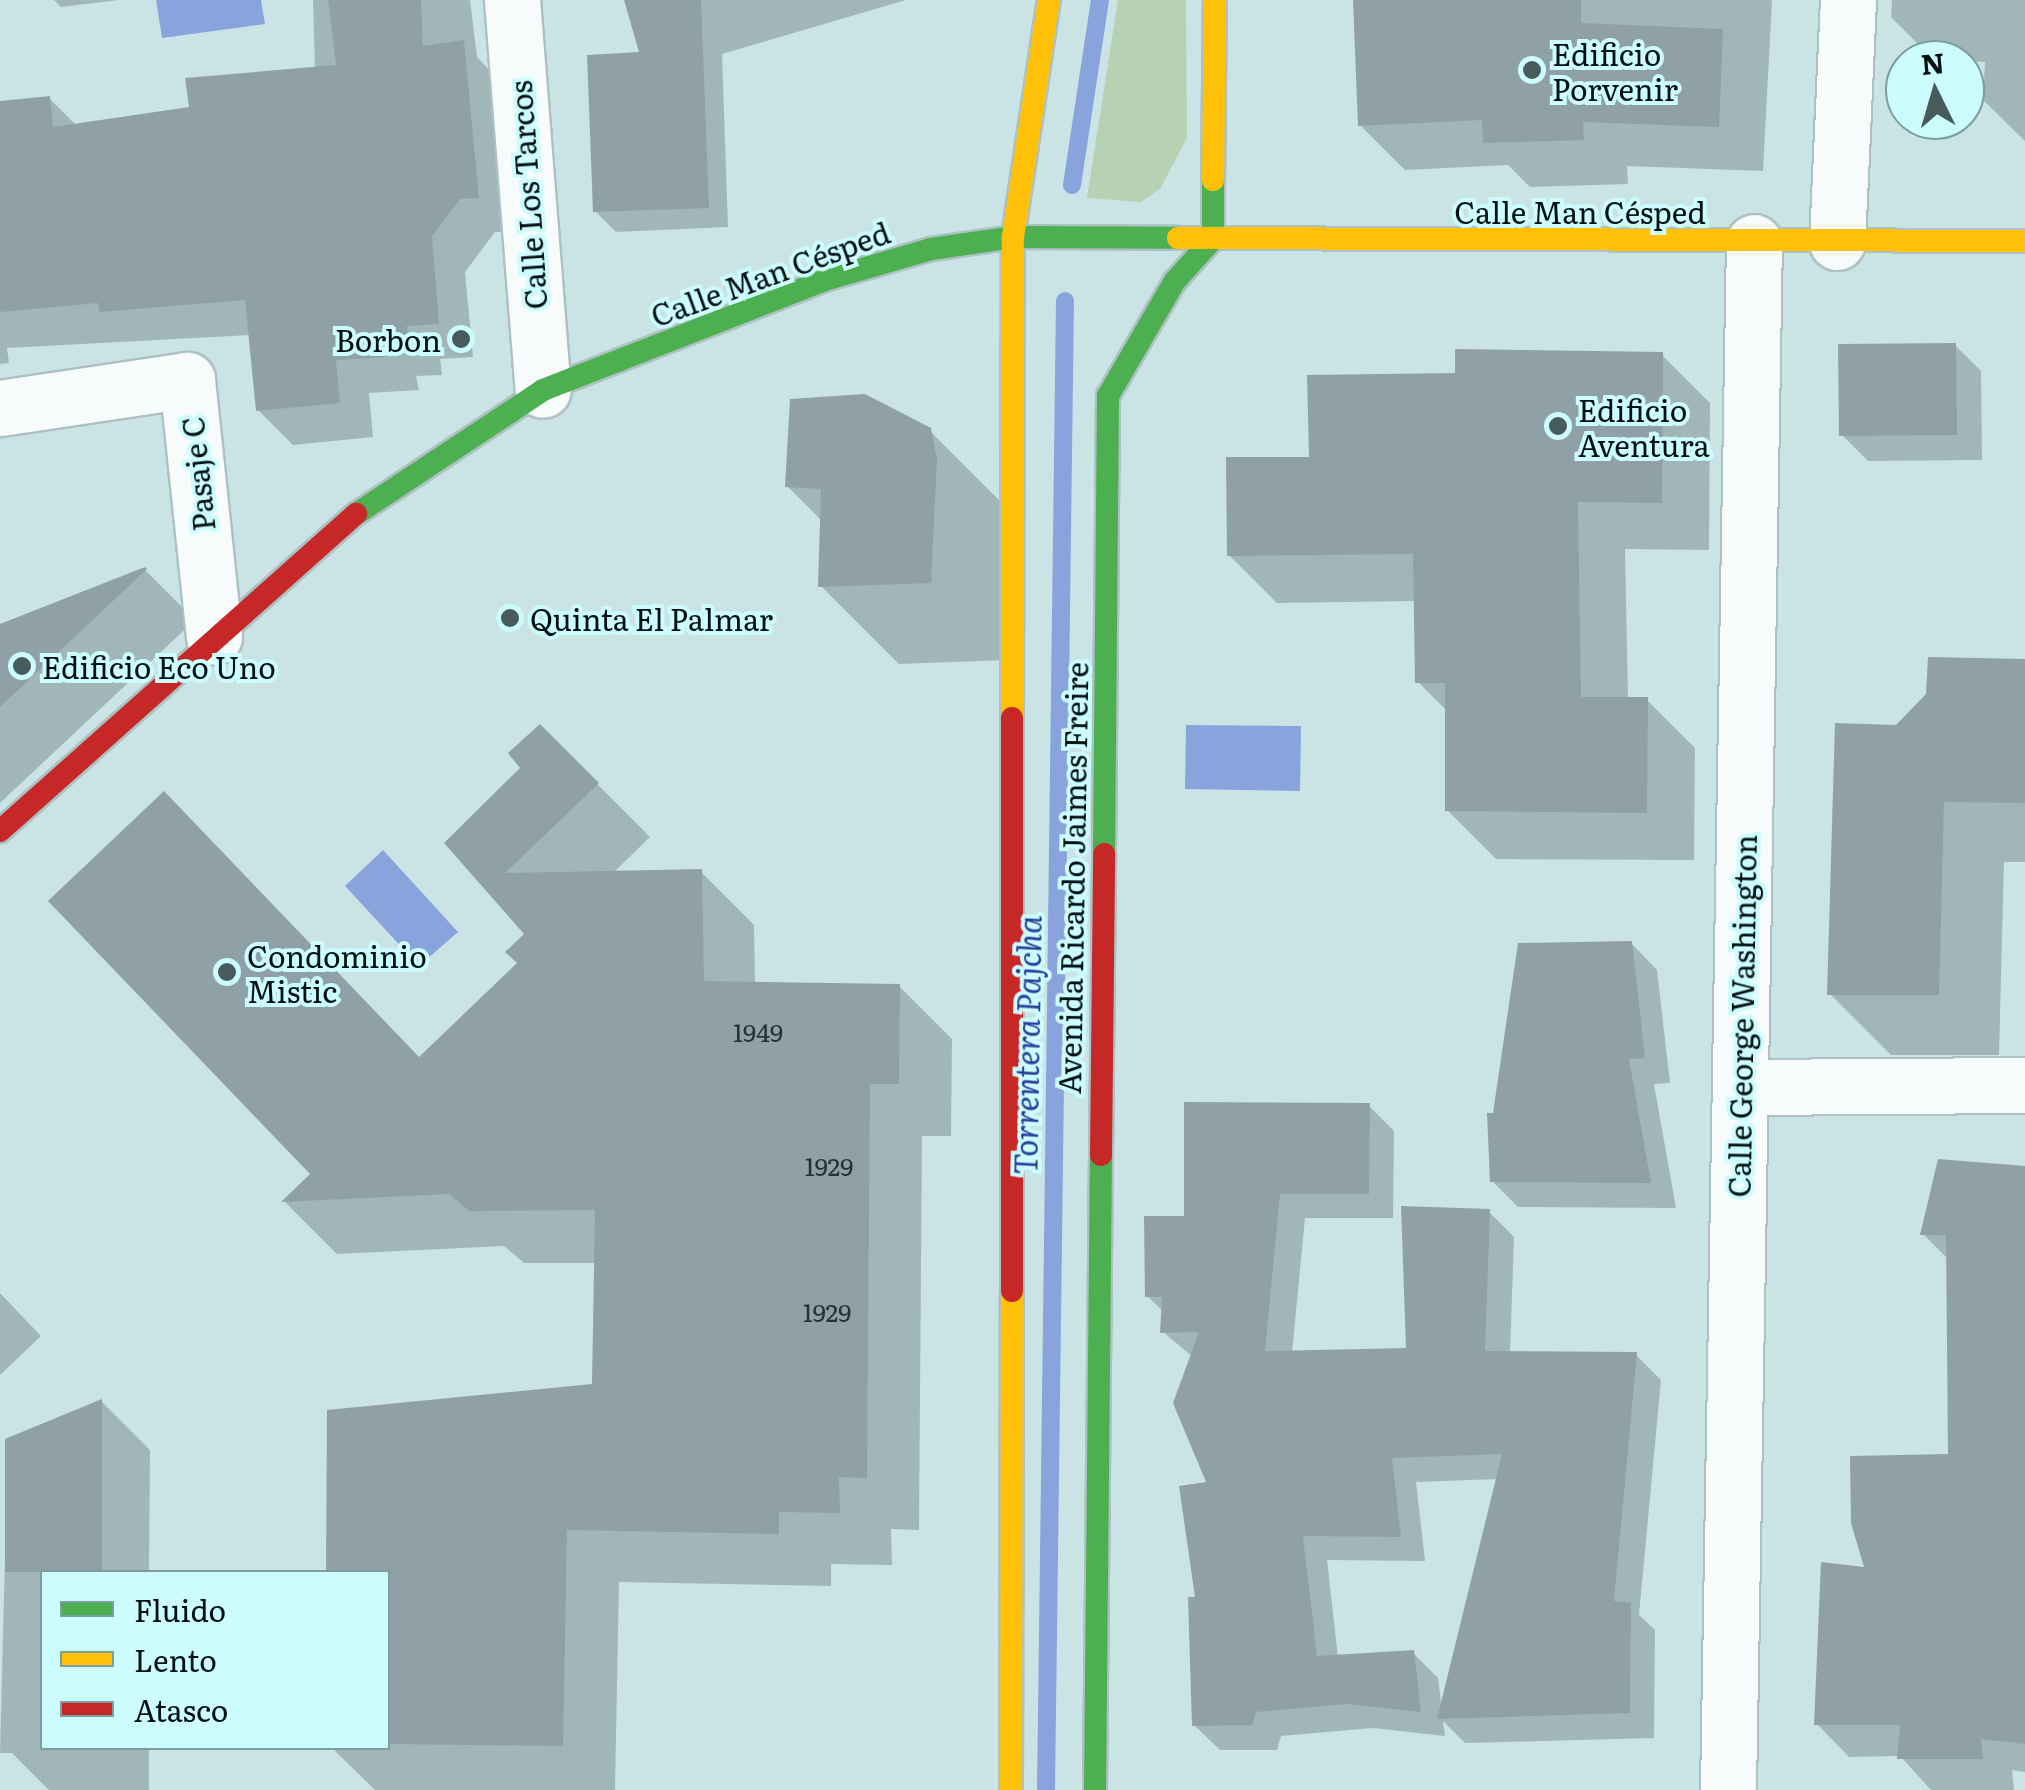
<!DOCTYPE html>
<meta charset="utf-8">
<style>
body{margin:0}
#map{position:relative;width:2025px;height:1790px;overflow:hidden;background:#cae4e6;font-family:Literata,serif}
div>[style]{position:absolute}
.green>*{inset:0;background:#b6d2b2}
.water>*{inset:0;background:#89a4dd}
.shadow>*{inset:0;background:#0003}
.stream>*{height:18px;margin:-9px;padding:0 9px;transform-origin:9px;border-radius:9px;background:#89a4dd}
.building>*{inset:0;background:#8fa1a6}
.roads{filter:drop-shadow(2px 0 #adc1c2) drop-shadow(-2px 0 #adc1c2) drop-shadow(0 2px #adc1c2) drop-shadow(0 -2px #adc1c2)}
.street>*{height:55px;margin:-27.5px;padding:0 27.5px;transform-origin:27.5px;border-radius:27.5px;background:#f7fbfb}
.fast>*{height:22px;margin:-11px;padding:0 11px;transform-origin:11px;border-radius:11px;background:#4caf50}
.slow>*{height:22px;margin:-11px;padding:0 11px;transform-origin:11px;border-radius:11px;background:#ffc107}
.jam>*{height:22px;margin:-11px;padding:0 11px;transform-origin:11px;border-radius:11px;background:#c62828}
.dots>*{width:28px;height:28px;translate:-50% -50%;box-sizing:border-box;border:5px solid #ccfcfe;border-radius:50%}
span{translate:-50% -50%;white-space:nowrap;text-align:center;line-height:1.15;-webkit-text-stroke:8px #ccfcfe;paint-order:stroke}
.number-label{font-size:25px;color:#243436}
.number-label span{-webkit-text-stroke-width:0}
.poi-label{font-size:30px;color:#011011}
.left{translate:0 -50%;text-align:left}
.right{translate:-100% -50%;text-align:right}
.street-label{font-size:30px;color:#011011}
.water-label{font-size:32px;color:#263d9a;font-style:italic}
.legend{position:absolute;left:40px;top:1570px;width:350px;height:180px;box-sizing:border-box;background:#ccfcfe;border:2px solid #7b9e9f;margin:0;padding:12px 18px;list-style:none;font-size:30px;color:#011011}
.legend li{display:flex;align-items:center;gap:20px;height:50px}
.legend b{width:50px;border:2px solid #7b9e9f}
.north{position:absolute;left:1885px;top:40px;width:100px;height:100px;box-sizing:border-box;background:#ccfcfe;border:2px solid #7b9e9f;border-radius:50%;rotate:355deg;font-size:28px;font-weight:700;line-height:40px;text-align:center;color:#011011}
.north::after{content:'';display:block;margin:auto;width:35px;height:45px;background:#475a5c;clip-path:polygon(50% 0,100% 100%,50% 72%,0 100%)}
</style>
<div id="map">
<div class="green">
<div style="clip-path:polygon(1118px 0,1186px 0,1187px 138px,1160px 189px,1141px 202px,1087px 198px)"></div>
</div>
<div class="water">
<div style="clip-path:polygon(156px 0,261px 0,265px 24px,162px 38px)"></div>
<div style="clip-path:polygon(1186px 725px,1301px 726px,1300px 791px,1185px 789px)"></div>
<div style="clip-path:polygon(383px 850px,458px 932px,419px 966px,345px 886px)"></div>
</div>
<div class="shadow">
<div style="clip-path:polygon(54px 0,119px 0,61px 7px)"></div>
<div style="clip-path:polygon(313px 0,470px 0,477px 57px,497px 78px,513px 231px,495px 232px,465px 272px,473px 357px,440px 359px,442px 375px,416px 376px,419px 390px,369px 393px,373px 437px,293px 445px,258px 410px,251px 335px,7px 348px,9px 363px,0 364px,0 104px,49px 98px,77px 126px,191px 109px,315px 70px)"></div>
<div style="clip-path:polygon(626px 0,906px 0,722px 54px,728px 227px,616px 232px,595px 211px,643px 54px)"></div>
<div style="clip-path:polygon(1355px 0,1772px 0,1763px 171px,1627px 166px,1628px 184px,1530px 187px,1508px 165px,1405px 170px,1360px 125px)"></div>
<div style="clip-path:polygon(1892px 0,2025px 0,2025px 141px,1983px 100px,1985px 62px,1934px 60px,1891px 17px)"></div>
<div style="clip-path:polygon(1955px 345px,1981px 371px,1982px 460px,1868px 461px,1842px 435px)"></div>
<div style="clip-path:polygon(1662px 355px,1710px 403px,1709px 550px,1625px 549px,1628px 700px,1647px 700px,1695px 748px,1694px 860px,1496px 859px,1447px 810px,1448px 712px,1418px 682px,1416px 601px,1277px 603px,1229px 555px,1311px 459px,1458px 376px)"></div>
<div style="clip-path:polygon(929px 430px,1008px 509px,1008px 660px,899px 664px,821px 586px,823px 522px,787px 486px)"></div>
<div style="clip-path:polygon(145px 570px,195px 620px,0 803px,0 627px)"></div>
<div style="clip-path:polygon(2025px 666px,2025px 862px,2004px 862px,1999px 1055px,1891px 1055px,1830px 994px,1897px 727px)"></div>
<div style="clip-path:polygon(540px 727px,650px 837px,612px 874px,701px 872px,754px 925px,755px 984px,899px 986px,952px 1039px,951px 1136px,922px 1136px,919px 1530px,891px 1529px,892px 1565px,831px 1564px,831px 1586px,619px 1582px,615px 1790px,375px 1790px,332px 1748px,388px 1748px,388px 1572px,328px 1572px,329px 1412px,594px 1386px,597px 1263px,524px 1263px,504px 1246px,337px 1254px,285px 1202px,520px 963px,527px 934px,447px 843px,523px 768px)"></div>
<div style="clip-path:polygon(1631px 943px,1657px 970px,1670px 1083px,1654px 1084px,1676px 1208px,1518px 1207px,1492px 1181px,1495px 1116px)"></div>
<div style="clip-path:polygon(evenodd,1369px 1106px,1394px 1131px,1393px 1218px,1305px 1218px,1292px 1353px,1408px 1351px,1489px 1212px,1514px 1237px,1510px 1354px,1636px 1355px,1661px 1380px,1639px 1615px,1655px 1630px,1654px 1738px,1465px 1743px,1443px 1721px,1445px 1736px,1373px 1728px,1281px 1736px,1277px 1750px,1220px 1750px,1194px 1725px,1210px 1484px,1193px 1357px,1163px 1332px,1164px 1312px,1147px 1296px,1187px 1218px,1369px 1106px,1499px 1479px,1442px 1710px,1438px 1678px,1413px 1653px,1338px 1657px,1327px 1560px,1425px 1561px,1416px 1482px,1499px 1479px)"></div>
<div style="clip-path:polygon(2025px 1168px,2025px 1772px,2012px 1770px,2014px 1790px,1931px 1790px,1900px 1756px,1849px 1757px,1817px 1724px,1867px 1570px,1950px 1456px,1949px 1260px,1923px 1234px)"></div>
<div style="clip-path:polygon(0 1293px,41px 1336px,0 1375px)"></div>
<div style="clip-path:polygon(102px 1402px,150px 1450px,149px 1572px,42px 1572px,42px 1748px,149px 1748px,149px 1790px,49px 1790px,12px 1753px,0 1753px,8px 1440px)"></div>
</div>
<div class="stream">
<div style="left:1072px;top:185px;width:187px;rotate:-81.4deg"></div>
<div style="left:1046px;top:1790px;width:1489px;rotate:-89.27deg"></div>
</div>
<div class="building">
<div style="clip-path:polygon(328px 0,421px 0,423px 46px,464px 40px,479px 198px,460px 199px,432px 236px,439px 324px,407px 326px,409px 341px,383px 343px,386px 357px,336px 360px,340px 403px,256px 411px,245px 300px,100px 312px,98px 303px,0 312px,0 101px,50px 96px,53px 127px,189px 107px,185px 78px,336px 65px)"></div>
<div style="clip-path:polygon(624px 0,701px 0,709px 208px,593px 212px,587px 55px,639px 52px)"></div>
<div style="clip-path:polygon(1353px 0,1581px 0,1581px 23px,1723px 29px,1719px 127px,1583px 122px,1584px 140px,1483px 143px,1482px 120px,1358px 126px)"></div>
<div style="clip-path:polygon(1956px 343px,1957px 435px,1839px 436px,1838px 344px)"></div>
<div style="clip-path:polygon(1455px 349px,1663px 352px,1662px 503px,1578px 502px,1581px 697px,1648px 697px,1647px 813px,1445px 811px,1445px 683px,1415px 683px,1413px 554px,1227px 556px,1226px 457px,1309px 457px,1307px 375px,1455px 373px)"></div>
<div style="clip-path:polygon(865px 394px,931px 428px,937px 460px,931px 583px,818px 587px,821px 489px,785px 487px,790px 399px)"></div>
<div style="clip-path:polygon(145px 567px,147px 569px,0 707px,0 624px)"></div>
<div style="clip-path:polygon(1928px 657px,2025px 659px,2025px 803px,1944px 802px,1939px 995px,1827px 995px,1835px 723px,1896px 725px,1926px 694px)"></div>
<div style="clip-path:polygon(540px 724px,599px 783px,505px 873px,702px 869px,704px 981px,900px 984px,899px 1084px,870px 1084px,867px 1478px,839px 1477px,840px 1513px,779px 1512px,779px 1534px,567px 1530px,563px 1746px,388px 1744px,388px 1572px,326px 1572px,327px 1410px,592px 1384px,595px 1210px,469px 1211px,449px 1194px,281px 1202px,310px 1174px,48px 901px,164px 791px,419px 1057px,517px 963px,505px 952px,524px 934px,444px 843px,520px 768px,508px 753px)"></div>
<div style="clip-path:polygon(1632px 941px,1645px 1058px,1629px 1059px,1651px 1183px,1490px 1182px,1487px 1113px,1493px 1113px,1518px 943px)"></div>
<div style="clip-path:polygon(1184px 1102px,1370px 1103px,1369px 1194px,1280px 1194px,1265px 1351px,1406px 1348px,1401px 1206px,1490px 1209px,1485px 1351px,1637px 1352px,1614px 1601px,1631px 1603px,1630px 1713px,1437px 1719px,1502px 1454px,1392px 1458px,1401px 1537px,1303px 1536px,1317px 1656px,1414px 1650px,1421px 1712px,1347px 1704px,1256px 1712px,1252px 1725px,1192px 1726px,1188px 1597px,1195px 1597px,1179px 1486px,1206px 1482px,1173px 1403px,1199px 1332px,1160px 1333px,1162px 1297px,1145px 1297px,1144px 1216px,1184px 1216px)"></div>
<div style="clip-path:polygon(1938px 1159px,2025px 1166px,2025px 1744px,1981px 1739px,1983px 1759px,1897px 1759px,1900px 1725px,1814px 1725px,1821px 1562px,1864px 1567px,1851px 1523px,1850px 1456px,1948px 1454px,1946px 1235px,1920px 1235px)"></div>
<div style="clip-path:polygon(102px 1399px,102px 1572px,5px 1572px,5px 1439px)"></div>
</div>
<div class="roads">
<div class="street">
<div style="left:512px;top:0;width:391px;rotate:85.5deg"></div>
<div style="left:1837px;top:242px;width:242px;rotate:-87.4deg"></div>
<div style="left:0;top:408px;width:189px;rotate:-8.5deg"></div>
<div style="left:187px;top:380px;width:258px;rotate:84deg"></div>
<div style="left:1740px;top:1087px;width:285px;rotate:-0.4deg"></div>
<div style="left:1728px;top:1790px;width:1548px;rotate:-89.04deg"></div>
</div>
<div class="fast">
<div style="left:356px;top:514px;width:224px;rotate:-33.5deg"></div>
<div style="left:543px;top:390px;width:306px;rotate:-21.3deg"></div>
<div style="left:828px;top:279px;width:107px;rotate:-16.2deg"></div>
<div style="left:931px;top:249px;width:83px;rotate:-8.3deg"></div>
<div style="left:1013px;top:237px;width:165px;rotate:0.3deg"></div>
<div style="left:1104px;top:854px;width:458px;rotate:-89.5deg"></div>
<div style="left:1108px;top:396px;width:133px;rotate:-59.8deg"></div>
<div style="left:1175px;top:281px;width:57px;rotate:-47.9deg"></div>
<div style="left:1213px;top:239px;width:59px;rotate:-90deg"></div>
<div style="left:1095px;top:1790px;width:635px;rotate:-89.46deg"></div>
</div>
<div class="slow">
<div style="left:1213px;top:180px;width:180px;rotate:-89.4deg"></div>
<div style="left:1178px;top:238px;width:847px;rotate:0.2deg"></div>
<div style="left:1012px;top:718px;width:481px;rotate:-89.9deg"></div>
<div style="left:1013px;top:237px;width:240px;rotate:-81.4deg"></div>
<div style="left:1011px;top:1790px;width:499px;rotate:-89.9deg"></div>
</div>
<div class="jam">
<div style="left:0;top:831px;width:477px;rotate:-41.7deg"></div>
<div style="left:1101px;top:1155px;width:301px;rotate:-89.4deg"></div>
<div style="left:1012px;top:1291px;width:573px;rotate:-90deg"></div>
</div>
</div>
<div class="dots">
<div style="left:1532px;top:70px;background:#475a5c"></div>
<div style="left:461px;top:339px;background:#475a5c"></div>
<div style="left:1558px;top:426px;background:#475a5c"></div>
<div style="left:510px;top:618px;background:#475a5c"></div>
<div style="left:22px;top:666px;background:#475a5c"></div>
<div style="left:227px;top:972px;background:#475a5c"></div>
</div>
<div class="number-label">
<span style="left:758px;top:1032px">1949</span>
<span style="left:829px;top:1166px">1929</span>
<span style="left:827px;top:1312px">1929</span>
</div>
<div class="poi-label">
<span class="left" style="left:1552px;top:70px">Edificio<br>Porvenir</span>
<span class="right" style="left:441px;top:339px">Borbon</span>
<span class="left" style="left:1578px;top:426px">Edificio<br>Aventura</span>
<span class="left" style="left:530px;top:618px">Quinta El Palmar</span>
<span class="left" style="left:42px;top:666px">Edificio Eco Uno</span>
<span class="left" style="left:247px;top:972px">Condominio<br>Mistic</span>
</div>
<div class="street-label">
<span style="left:527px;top:195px;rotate:-94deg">Calle Los Tarcos</span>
<span style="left:1580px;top:211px">Calle Man Césped</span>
<span style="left:770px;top:273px;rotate:-20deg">Calle Man Césped</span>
<span style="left:197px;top:474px;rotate:-96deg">Pasaje C</span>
<span style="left:1072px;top:878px;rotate:-89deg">Avenida Ricardo Jaimes Freire</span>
<span style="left:1741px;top:1016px;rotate:-89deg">Calle George Washington</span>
</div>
<div class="water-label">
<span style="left:1026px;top:1045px;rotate:-89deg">Torrentera Pajcha</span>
</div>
<ul class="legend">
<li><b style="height:12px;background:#4caf50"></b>Fluido</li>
<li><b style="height:12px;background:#ffc107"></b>Lento</li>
<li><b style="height:12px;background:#c62828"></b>Atasco</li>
</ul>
<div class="north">N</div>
</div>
